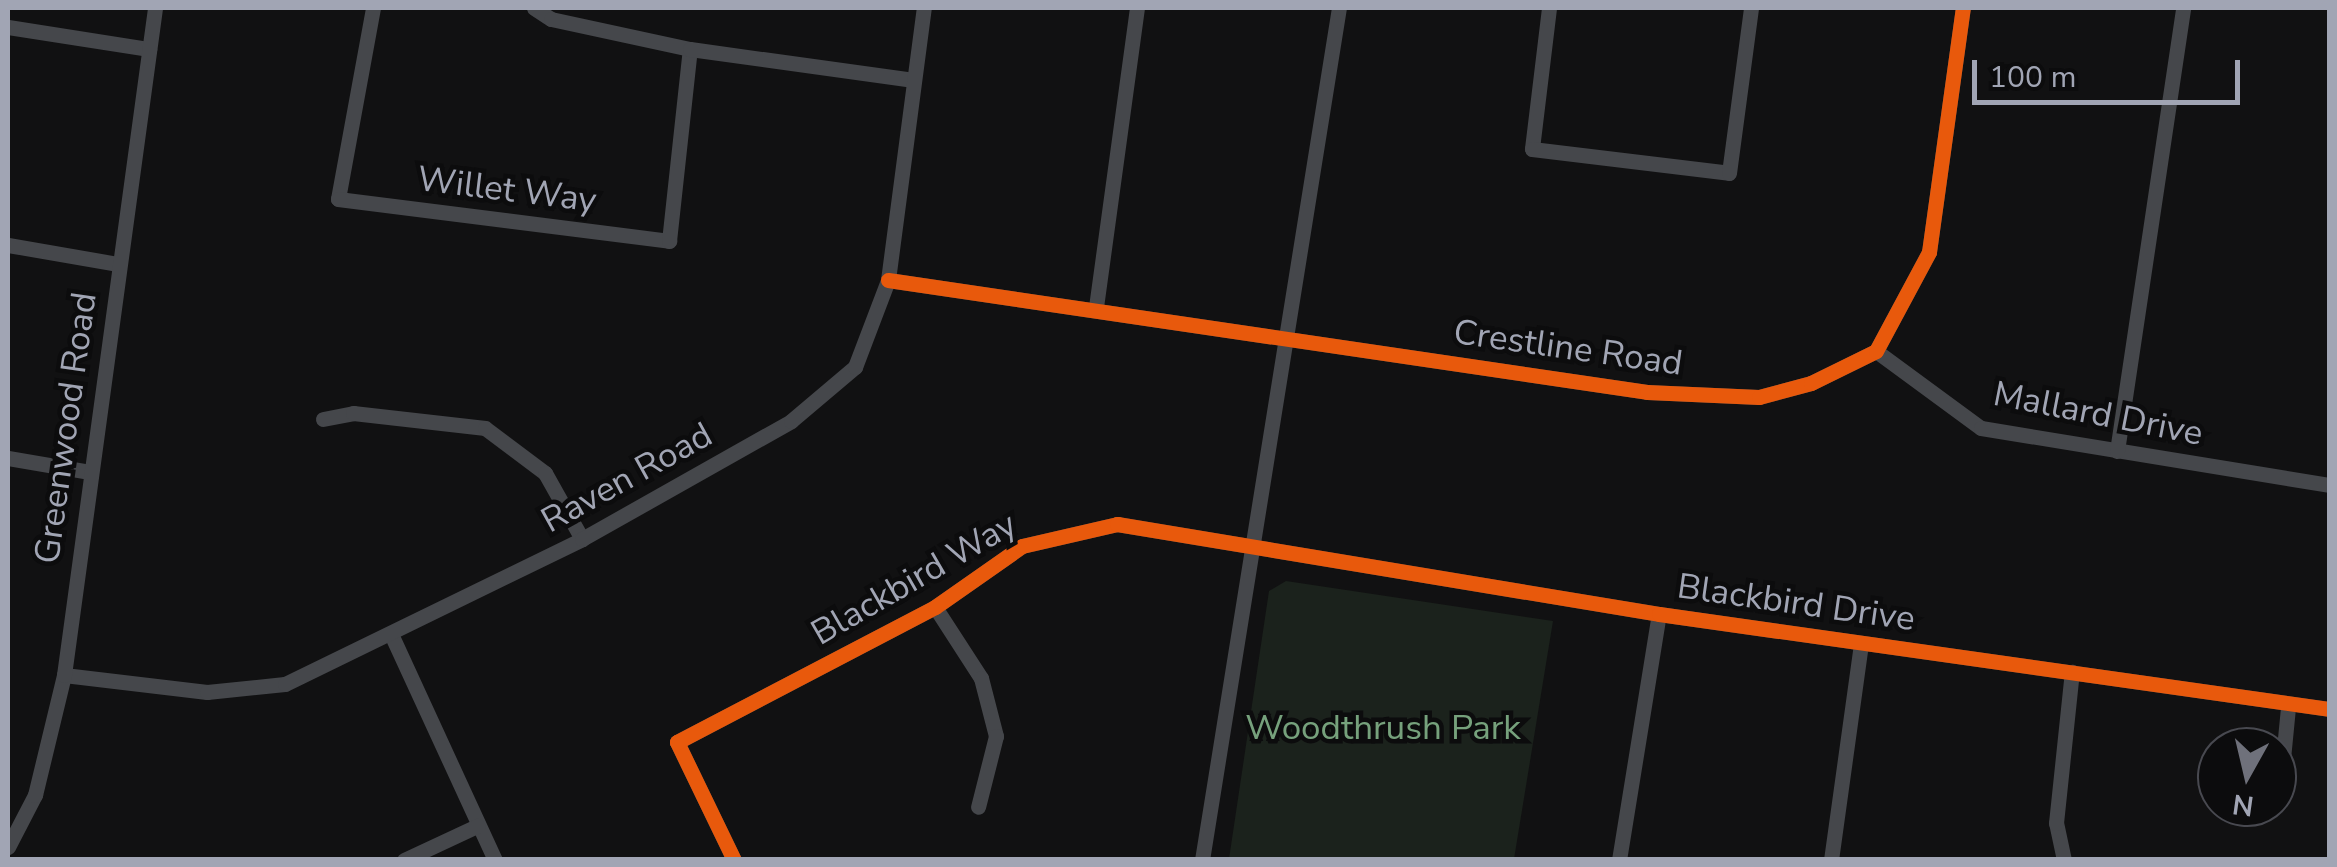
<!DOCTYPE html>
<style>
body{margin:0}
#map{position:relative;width:2337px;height:867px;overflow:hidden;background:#111112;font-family:"Nunito Sans",sans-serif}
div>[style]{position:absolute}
.green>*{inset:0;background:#1b221c}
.street>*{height:15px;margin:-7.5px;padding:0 7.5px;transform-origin:7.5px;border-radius:7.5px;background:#45474b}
.cycleway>*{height:15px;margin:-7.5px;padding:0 7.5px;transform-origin:7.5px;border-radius:7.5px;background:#e8590c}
span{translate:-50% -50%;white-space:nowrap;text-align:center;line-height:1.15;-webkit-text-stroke:9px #0c0c0d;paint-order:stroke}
.street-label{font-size:35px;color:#a1a5b4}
.park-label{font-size:35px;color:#76a17c}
.frame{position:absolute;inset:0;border:10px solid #a1a5b4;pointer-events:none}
.north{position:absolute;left:2197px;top:727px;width:100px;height:100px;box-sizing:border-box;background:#0c0c0d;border:2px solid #484950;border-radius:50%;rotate:188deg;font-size:28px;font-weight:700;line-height:40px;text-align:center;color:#a1a5b4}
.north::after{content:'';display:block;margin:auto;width:35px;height:45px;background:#6f717b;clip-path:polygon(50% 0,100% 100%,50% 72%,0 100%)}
.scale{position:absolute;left:1972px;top:60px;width:268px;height:45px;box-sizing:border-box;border:5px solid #a1a5b4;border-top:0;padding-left:12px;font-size:30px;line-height:35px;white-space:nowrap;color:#a1a5b4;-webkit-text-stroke:8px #0c0c0d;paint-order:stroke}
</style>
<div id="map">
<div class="green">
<div style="clip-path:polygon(1286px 581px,1553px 621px,1514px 859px,1229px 859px,1269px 591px)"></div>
</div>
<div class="street">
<div style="left:373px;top:8px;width:194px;rotate:100.4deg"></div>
<div style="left:338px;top:199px;width:334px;rotate:7.2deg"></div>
<div style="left:669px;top:241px;width:193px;rotate:-83.8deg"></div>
<div style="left:534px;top:8px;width:20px;rotate:33deg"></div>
<div style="left:551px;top:19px;width:142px;rotate:12.2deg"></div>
<div style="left:690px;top:49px;width:224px;rotate:7.9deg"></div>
<div style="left:1549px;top:8px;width:142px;rotate:96.9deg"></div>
<div style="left:1532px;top:149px;width:198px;rotate:6.9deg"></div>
<div style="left:1729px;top:173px;width:166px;rotate:-82.4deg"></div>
<div style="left:8px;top:27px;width:143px;rotate:8.9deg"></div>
<div style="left:8px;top:245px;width:112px;rotate:9.8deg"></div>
<div style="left:888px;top:280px;width:767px;rotate:8.39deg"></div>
<div style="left:1647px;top:392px;width:112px;rotate:2.6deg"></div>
<div style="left:1759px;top:397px;width:54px;rotate:-15.1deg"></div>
<div style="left:1811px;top:383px;width:72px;rotate:-26.2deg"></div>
<div style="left:1876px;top:351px;width:112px;rotate:-61.8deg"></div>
<div style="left:1929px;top:252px;width:246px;rotate:-82.1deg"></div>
<div style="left:1096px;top:307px;width:302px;rotate:-82.2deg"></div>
<div style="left:1876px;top:351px;width:130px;rotate:36.3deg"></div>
<div style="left:1981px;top:428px;width:354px;rotate:9.3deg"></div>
<div style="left:323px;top:419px;width:31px;rotate:-11deg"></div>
<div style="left:353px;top:413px;width:133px;rotate:6.5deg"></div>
<div style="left:485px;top:428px;width:75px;rotate:36.9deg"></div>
<div style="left:545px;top:473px;width:76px;rotate:60.7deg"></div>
<div style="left:2117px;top:451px;width:448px;rotate:-81.5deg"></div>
<div style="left:8px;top:458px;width:83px;rotate:9.7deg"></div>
<div style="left:935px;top:607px;width:85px;rotate:57.1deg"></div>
<div style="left:981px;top:678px;width:60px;rotate:75.5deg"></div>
<div style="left:996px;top:736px;width:73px;rotate:104.2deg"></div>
<div style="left:391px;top:634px;width:249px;rotate:65.3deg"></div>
<div style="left:64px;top:675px;width:144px;rotate:6.8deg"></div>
<div style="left:207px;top:692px;width:78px;rotate:-5.9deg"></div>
<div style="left:285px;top:684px;width:331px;rotate:-26deg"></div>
<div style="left:582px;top:539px;width:240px;rotate:-29.4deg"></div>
<div style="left:791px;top:421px;width:84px;rotate:-40.2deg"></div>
<div style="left:855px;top:367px;width:93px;rotate:-69.2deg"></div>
<div style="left:888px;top:280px;width:274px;rotate:-82.5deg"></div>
<div style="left:2281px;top:779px;width:72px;rotate:-84.4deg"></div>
<div style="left:8px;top:847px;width:59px;rotate:-62.6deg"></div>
<div style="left:35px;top:795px;width:123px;rotate:-76.4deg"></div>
<div style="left:64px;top:675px;width:673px;rotate:-82.23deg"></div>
<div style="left:404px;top:860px;width:81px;rotate:-25deg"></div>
<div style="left:734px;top:860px;width:131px;rotate:-115.8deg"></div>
<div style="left:677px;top:742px;width:291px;rotate:-27.6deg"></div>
<div style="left:935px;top:607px;width:106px;rotate:-35deg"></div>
<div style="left:1022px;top:546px;width:98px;rotate:-13deg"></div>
<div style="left:1117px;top:524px;width:549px;rotate:9.43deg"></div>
<div style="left:1659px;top:614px;width:678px;rotate:8.06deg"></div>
<div style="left:1202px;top:860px;width:863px;rotate:-80.87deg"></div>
<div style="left:1619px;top:860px;width:249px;rotate:-80.8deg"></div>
<div style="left:1831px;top:860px;width:219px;rotate:-82.1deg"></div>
<div style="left:2064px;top:860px;width:38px;rotate:-102deg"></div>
<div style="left:2056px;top:823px;width:152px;rotate:-84deg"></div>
</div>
<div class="cycleway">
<div style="left:888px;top:280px;width:767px;rotate:8.39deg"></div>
<div style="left:1647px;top:392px;width:112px;rotate:2.6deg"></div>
<div style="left:1759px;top:397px;width:54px;rotate:-15.1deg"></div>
<div style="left:1811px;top:383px;width:72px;rotate:-26.2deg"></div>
<div style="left:1876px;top:351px;width:112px;rotate:-61.8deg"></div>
<div style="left:1929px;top:252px;width:246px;rotate:-82.1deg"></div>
<div style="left:734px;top:860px;width:131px;rotate:-115.8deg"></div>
<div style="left:677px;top:742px;width:291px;rotate:-27.6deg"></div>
<div style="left:935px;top:607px;width:106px;rotate:-35deg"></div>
<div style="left:1022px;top:546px;width:98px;rotate:-13deg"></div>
<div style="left:1117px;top:524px;width:549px;rotate:9.43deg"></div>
<div style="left:1659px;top:614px;width:678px;rotate:8.06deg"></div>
</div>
<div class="street-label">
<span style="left:507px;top:190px;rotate:7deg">Willet Way</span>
<span style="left:1568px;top:348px;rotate:8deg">Crestline Road</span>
<span style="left:2098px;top:414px;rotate:11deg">Mallard Drive</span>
<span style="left:66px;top:428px;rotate:-82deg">Greenwood Road</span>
<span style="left:627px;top:478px;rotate:-29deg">Raven Road</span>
<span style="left:914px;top:579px;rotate:-30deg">Blackbird Way</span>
<span style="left:1796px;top:603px;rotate:8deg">Blackbird Drive</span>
</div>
<div class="park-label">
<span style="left:1383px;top:728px">Woodthrush Park</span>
</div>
<div class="frame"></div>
<div class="north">N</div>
<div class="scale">100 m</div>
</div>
